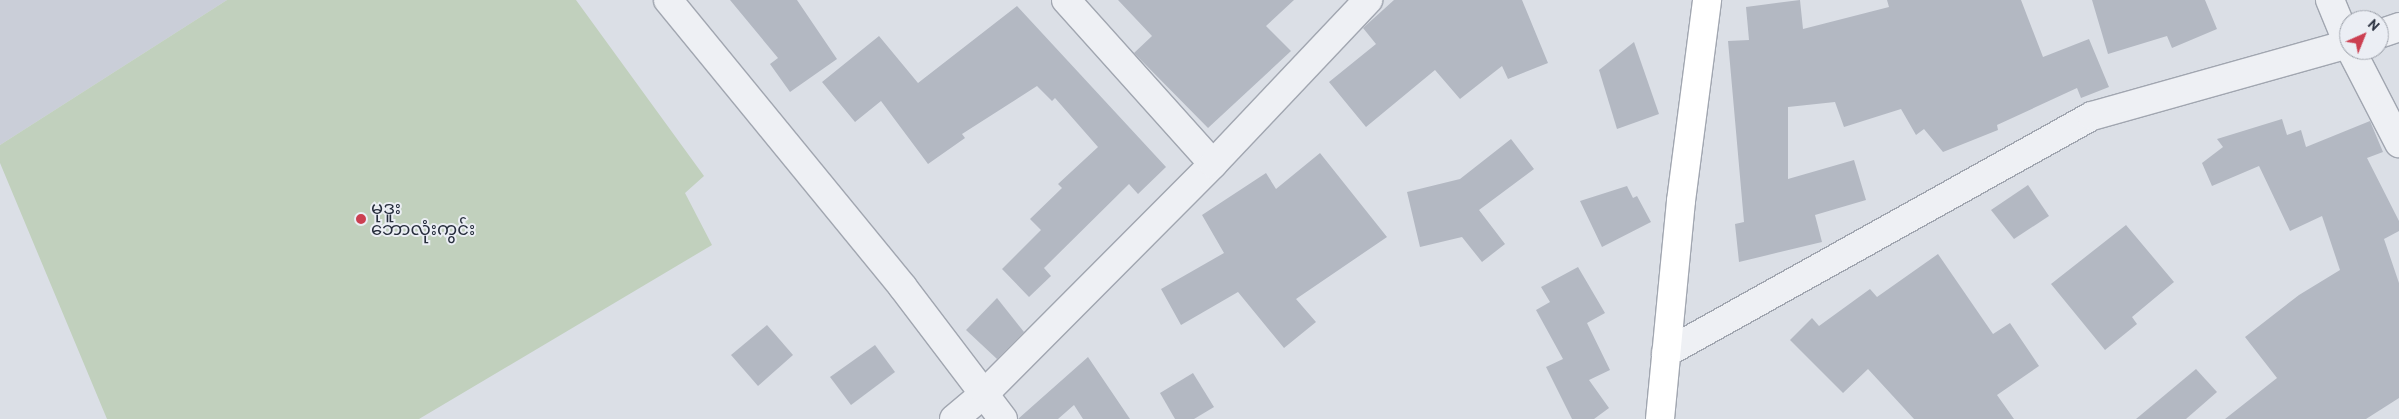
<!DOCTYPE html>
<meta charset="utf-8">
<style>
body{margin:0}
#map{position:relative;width:2399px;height:419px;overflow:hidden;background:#dbdfe6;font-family:"PT Sans","Noto Sans Myanmar",sans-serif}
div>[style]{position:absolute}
.built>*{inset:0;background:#caced8}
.green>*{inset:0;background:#c1d0bd}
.building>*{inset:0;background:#b3b8c2}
.roads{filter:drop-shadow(1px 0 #a1a6b0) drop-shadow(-1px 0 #a1a6b0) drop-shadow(0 1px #a1a6b0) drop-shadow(0 -1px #a1a6b0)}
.minor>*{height:28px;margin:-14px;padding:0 14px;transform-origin:14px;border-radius:14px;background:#eef0f4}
.major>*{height:28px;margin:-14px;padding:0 14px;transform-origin:14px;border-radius:14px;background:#fff}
.dots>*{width:14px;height:14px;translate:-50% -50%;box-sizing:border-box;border:2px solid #ebeef4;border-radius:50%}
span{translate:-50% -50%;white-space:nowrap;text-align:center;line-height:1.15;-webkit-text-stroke:4px #ebeef4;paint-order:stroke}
.poi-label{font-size:18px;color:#262d3c}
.left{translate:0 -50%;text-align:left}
.north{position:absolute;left:2339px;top:10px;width:50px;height:50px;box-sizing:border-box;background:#ebeef4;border:1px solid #9ca1aa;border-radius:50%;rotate:44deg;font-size:14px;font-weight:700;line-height:20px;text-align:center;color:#262d3c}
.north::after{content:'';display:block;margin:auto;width:18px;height:22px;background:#cc3f51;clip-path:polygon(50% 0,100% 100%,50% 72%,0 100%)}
</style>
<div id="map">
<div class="built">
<div style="clip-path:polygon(0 0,227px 0,0 145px)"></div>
</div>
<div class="green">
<div style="clip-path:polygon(227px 0,576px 0,704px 176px,685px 193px,712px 245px,419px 419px,107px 419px,0 163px,0 145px)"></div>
</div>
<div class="building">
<div style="clip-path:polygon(730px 0,797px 0,837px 59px,790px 92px,770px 64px,778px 58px)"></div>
<div style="clip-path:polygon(1118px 0,1294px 0,1266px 26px,1291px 51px,1208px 128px,1134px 53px,1152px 36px)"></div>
<div style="clip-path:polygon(1394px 0,1522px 0,1548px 63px,1508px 79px,1502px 66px,1460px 99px,1435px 70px,1366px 127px,1329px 82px,1376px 44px,1363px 28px)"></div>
<div style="clip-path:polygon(1800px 0,1803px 29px,1889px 7px,1887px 0,2021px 0,2043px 57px,2089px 39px,2109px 87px,2081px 98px,2077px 88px,1997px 125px,1998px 130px,1943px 152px,1924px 129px,1916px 135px,1901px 109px,1844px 127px,1835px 102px,1788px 107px,1788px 179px,1854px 160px,1866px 200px,1815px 215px,1822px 242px,1739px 262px,1735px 224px,1744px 222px,1728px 41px,1749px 40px,1746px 7px)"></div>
<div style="clip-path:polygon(2092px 0,2205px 0,2217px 29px,2172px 48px,2167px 36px,2108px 54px)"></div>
<div style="clip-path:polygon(1017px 6px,1166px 167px,1138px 194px,1129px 184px,1044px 268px,1051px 276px,1029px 297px,1002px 269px,1041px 230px,1030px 219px,1062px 188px,1058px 184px,1098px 147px,1055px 98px,1052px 101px,1037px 86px,962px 134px,965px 138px,928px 164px,881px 101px,855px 122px,822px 82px,879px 36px,918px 83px)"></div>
<div style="clip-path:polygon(1634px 42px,1659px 114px,1617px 129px,1599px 70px)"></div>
<div style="clip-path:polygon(2282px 119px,2287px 135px,2301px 130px,2306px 147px,2370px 121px,2383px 152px,2367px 158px,2399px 221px,2399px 231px,2384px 239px,2399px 283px,2399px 398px,2366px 419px,2225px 419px,2277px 378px,2245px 337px,2299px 295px,2340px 270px,2322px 216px,2290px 231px,2259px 166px,2212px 186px,2202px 163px,2223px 147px,2217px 139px)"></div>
<div style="clip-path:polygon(1511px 139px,1534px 169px,1479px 210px,1505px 244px,1482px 262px,1462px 237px,1420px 247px,1407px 192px,1460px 179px)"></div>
<div style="clip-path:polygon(1320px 153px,1387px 237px,1296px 299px,1316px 322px,1284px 348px,1238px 292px,1181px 325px,1161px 289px,1224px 253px,1202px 215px,1266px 173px,1276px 189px)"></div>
<div style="clip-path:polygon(2028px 185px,2049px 216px,2014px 239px,1991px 210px)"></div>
<div style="clip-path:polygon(1627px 186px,1633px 198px,1637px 196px,1651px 222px,1602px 247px,1580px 201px)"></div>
<div style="clip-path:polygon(2126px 225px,2174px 282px,2132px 317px,2137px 324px,2105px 350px,2051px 284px)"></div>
<div style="clip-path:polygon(1938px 254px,1993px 334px,2010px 323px,2039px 366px,1997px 395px,2014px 419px,1914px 419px,1868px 369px,1843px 393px,1790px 340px,1812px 318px,1819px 326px,1870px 289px,1877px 297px)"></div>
<div style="clip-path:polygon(1578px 267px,1605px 313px,1587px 323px,1610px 370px,1589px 380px,1609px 408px,1594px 419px,1572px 419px,1546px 367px,1563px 359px,1536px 310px,1550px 302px,1541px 287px)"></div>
<div style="clip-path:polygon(997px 298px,1024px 332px,997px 359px,966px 330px)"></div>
<div style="clip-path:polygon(767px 325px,793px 355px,758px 386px,731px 355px)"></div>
<div style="clip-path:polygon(875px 345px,895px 372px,851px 405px,830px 377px)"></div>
<div style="clip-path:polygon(1088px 357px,1130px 419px,1083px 419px,1074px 405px,1058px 419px,1018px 419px)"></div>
<div style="clip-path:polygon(2196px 369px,2217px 392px,2186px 419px,2136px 419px)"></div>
<div style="clip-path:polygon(1193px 373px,1214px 407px,1194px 419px,1175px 419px,1160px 393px)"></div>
</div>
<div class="roads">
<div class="minor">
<div style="left:668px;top:0;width:370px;rotate:50.7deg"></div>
<div style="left:902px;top:286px;width:167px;rotate:52.8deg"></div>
<div style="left:1066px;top:0;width:220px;rotate:48.1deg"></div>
<div style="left:2330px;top:0;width:50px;rotate:67.6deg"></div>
<div style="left:2379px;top:34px;width:21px;rotate:-19deg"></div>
<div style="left:2351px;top:50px;width:105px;rotate:62.7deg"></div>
<div style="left:1666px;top:353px;width:487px;rotate:-29.1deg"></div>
<div style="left:2092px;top:116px;width:267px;rotate:-15.7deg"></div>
<div style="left:954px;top:419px;width:40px;rotate:-40deg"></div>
<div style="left:985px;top:393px;width:323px;rotate:-45.1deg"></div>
<div style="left:1213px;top:164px;width:226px;rotate:-46.6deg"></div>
</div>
<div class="major">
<div style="left:1660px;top:419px;width:219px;rotate:-84.5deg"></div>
<div style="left:1681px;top:201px;width:203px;rotate:-82.6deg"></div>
</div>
</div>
<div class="dots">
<div style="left:361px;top:219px;background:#cc3f51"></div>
</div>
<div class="poi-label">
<span class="left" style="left:371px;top:219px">မုဒူး<br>ဘောလုံးကွင်း</span>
</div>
<div class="north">N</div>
</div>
